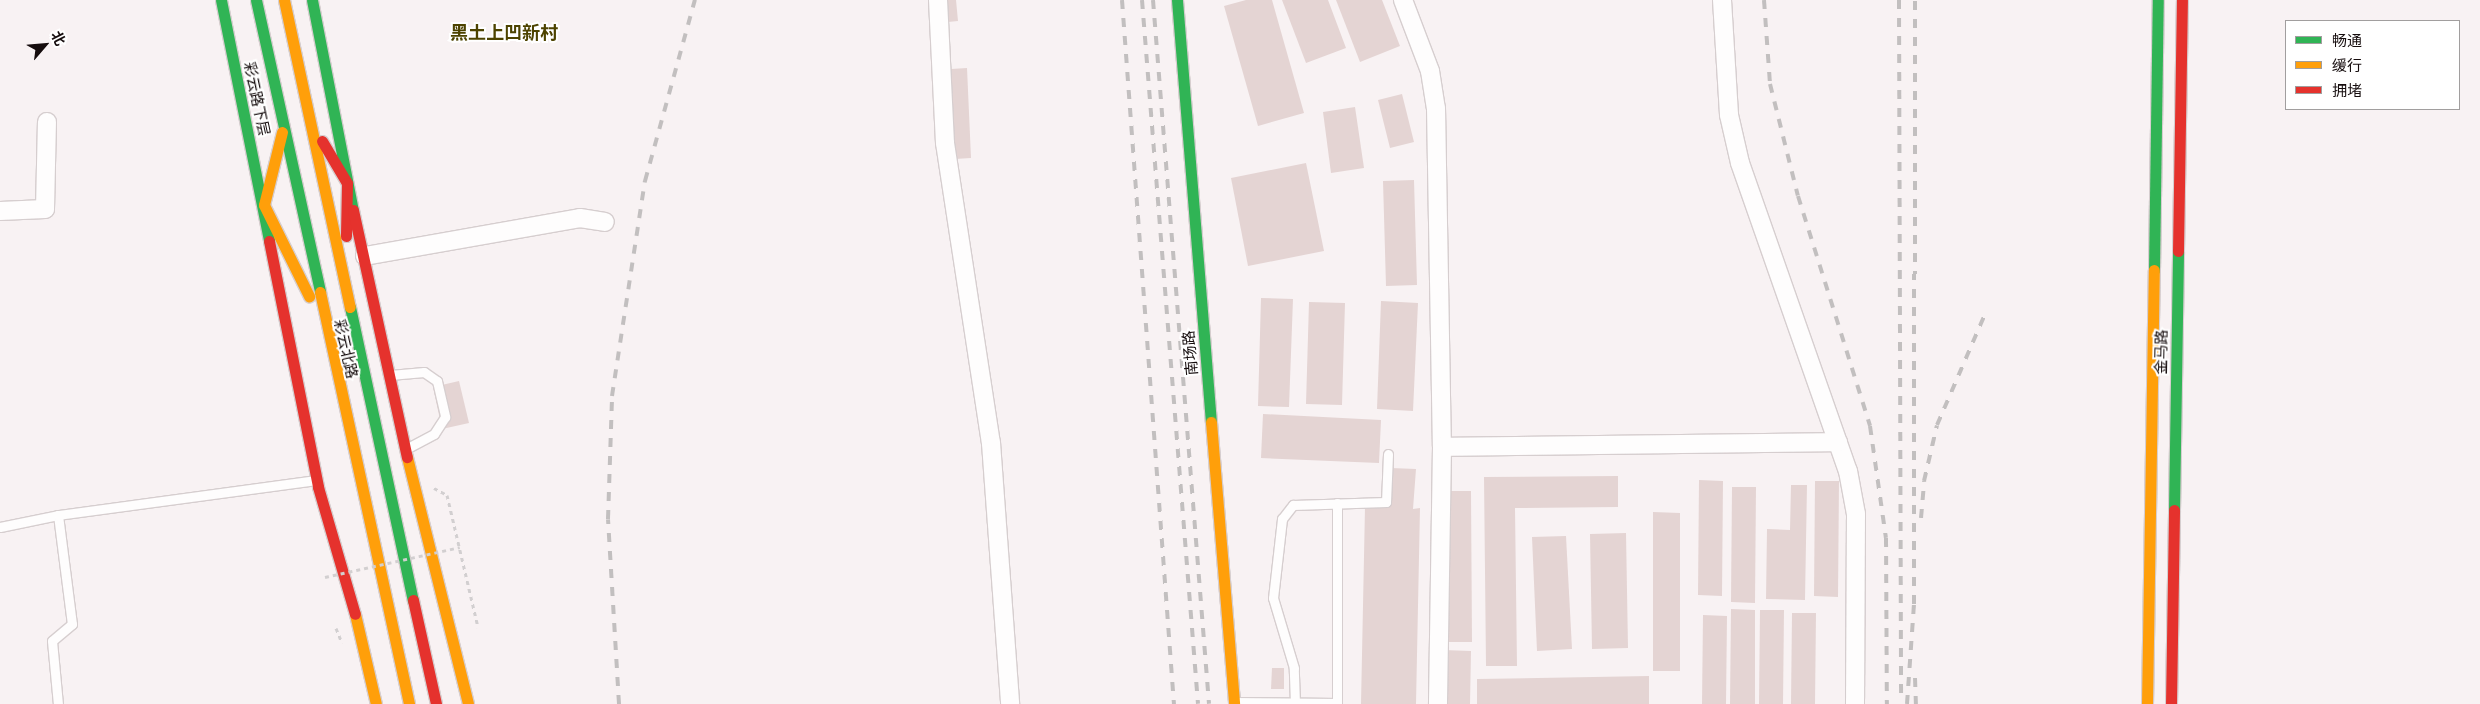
<!DOCTYPE html>
<meta charset="utf-8">
<style>
body{margin:0}
#map{position:relative;width:2480px;height:704px;overflow:hidden;background:#f8f2f3;font-family:Helvetica,"Noto Sans SC",sans-serif}
div>[style]{position:absolute}
.building>*{inset:0;background:#e4d4d3}
.path>*{height:3px;margin-top:-1.5px;transform-origin:0;background:repeating-linear-gradient(90deg,#d2cfd0 0 4px,transparent 0 8px)}
.roads{filter:drop-shadow(1px 0 #d6cecf) drop-shadow(-1px 0 #d6cecf) drop-shadow(0 1px #d6cecf) drop-shadow(0 -1px #d6cecf)}
.lane>*{height:9px;margin:-4.5px;padding:0 4.5px;transform-origin:4.5px;border-radius:4.5px;background:#fefdfd}
.street>*{height:18px;margin:-9px;padding:0 9px;transform-origin:9px;border-radius:9px;background:#fefdfd}
.fast>*{height:11px;margin:-5.5px;padding:0 5.5px;transform-origin:5.5px;border-radius:5.5px;background:#30b455}
.slow>*{height:11px;margin:-5.5px;padding:0 5.5px;transform-origin:5.5px;border-radius:5.5px;background:#ff9f0a}
.jam>*{height:11px;margin:-5.5px;padding:0 5.5px;transform-origin:5.5px;border-radius:5.5px;background:#e5322d}
.rail>*{height:4px;margin-top:-2px;transform-origin:0;background:repeating-linear-gradient(90deg,#c2bfbf 0 9px,transparent 0 18px)}
.path-bridge>*{height:3px;margin-top:-1.5px;transform-origin:0;background:repeating-linear-gradient(90deg,#d2cfd0 0 4px,transparent 0 8px)}
span{translate:-50% -50%;white-space:nowrap;text-align:center;line-height:1.15;-webkit-text-stroke:4px #fff;paint-order:stroke}
.street-label{font-size:15px;color:#150c0d}
.quarter-label{font-size:18px;color:#4d4300;font-weight:700}
.legend{position:absolute;left:2285px;top:20px;width:175px;height:90px;box-sizing:border-box;background:#fff;border:1px solid #a19e9e;margin:0;padding:6px 9px;list-style:none;font-size:15px;color:#150c0d}
.legend li{display:flex;align-items:center;gap:10px;height:25px}
.legend b{width:25px;border:1px solid #a19e9e}
.north{position:absolute;left:20px;top:20px;width:50px;height:50px;-webkit-text-stroke:4px #fff;paint-order:stroke;rotate:63deg;font-size:14px;font-weight:700;line-height:20px;text-align:center;color:#150c0d}
.north::after{content:'';display:block;margin:auto;width:18px;height:22px;background:#150c0d;clip-path:polygon(50% 0,100% 100%,50% 72%,0 100%)}
</style>
<div id="map">
<div class="building">
<div style="clip-path:polygon(946px 0,956px 0,958px 21px,948px 22px)"></div>
<div style="clip-path:polygon(1246px 0,1272px 0,1304px 113px,1258px 126px,1224px 6px)"></div>
<div style="clip-path:polygon(1282px 0,1328px 0,1346px 48px,1306px 63px)"></div>
<div style="clip-path:polygon(1336px 0,1382px 0,1400px 46px,1360px 62px)"></div>
<div style="clip-path:polygon(967px 68px,971px 158px,955px 159px,951px 69px)"></div>
<div style="clip-path:polygon(1402px 94px,1414px 142px,1390px 148px,1378px 100px)"></div>
<div style="clip-path:polygon(1355px 107px,1364px 168px,1331px 173px,1323px 112px)"></div>
<div style="clip-path:polygon(1306px 163px,1324px 251px,1248px 266px,1231px 178px)"></div>
<div style="clip-path:polygon(1414px 180px,1417px 285px,1386px 286px,1383px 181px)"></div>
<div style="clip-path:polygon(1261px 298px,1293px 299px,1289px 407px,1258px 406px)"></div>
<div style="clip-path:polygon(1381px 301px,1418px 303px,1413px 411px,1377px 409px)"></div>
<div style="clip-path:polygon(1309px 302px,1345px 303px,1342px 405px,1306px 404px)"></div>
<div style="clip-path:polygon(459px 381px,469px 423px,442px 429px,433px 387px)"></div>
<div style="clip-path:polygon(1263px 414px,1381px 420px,1379px 463px,1261px 458px)"></div>
<div style="clip-path:polygon(1391px 468px,1416px 469px,1413px 509px,1420px 508px,1416px 704px,1361px 704px,1365px 507px,1389px 507px)"></div>
<div style="clip-path:polygon(1618px 476px,1618px 507px,1515px 508px,1517px 666px,1486px 666px,1484px 477px)"></div>
<div style="clip-path:polygon(1699px 480px,1723px 481px,1722px 596px,1698px 595px)"></div>
<div style="clip-path:polygon(1815px 481px,1839px 481px,1838px 597px,1814px 596px)"></div>
<div style="clip-path:polygon(1791px 485px,1807px 485px,1805px 600px,1766px 599px,1767px 529px,1790px 530px)"></div>
<div style="clip-path:polygon(1732px 487px,1756px 487px,1755px 603px,1731px 602px)"></div>
<div style="clip-path:polygon(1444px 491px,1471px 491px,1472px 642px,1445px 642px)"></div>
<div style="clip-path:polygon(1653px 512px,1680px 513px,1680px 671px,1653px 671px)"></div>
<div style="clip-path:polygon(1626px 533px,1628px 648px,1592px 649px,1590px 534px)"></div>
<div style="clip-path:polygon(1566px 536px,1572px 649px,1537px 651px,1532px 537px)"></div>
<div style="clip-path:polygon(1731px 609px,1755px 610px,1755px 704px,1730px 704px)"></div>
<div style="clip-path:polygon(1760px 610px,1784px 610px,1783px 704px,1759px 704px)"></div>
<div style="clip-path:polygon(1792px 613px,1816px 613px,1815px 704px,1791px 704px)"></div>
<div style="clip-path:polygon(1703px 615px,1727px 616px,1726px 704px,1702px 704px)"></div>
<div style="clip-path:polygon(1443px 650px,1471px 651px,1470px 704px,1442px 704px)"></div>
<div style="clip-path:polygon(1272px 668px,1284px 668px,1284px 689px,1271px 689px)"></div>
<div style="clip-path:polygon(1649px 676px,1649px 704px,1477px 704px,1477px 679px)"></div>
</div>
<div class="path">
<div style="left:434px;top:488px;width:15px;rotate:28deg"></div>
<div style="left:447px;top:495px;width:136px;rotate:76.8deg"></div>
<div style="left:336px;top:628px;width:16px;rotate:68deg"></div>
</div>
<div class="roads">
<div class="lane">
<div style="left:390px;top:375px;width:34px;rotate:-5deg"></div>
<div style="left:424px;top:372px;width:16px;rotate:35deg"></div>
<div style="left:437px;top:381px;width:37px;rotate:77deg"></div>
<div style="left:445px;top:417px;width:20px;rotate:123deg"></div>
<div style="left:434px;top:434px;width:32px;rotate:152deg"></div>
<div style="left:58px;top:515px;width:110px;rotate:82.7deg"></div>
<div style="left:72px;top:624px;width:26px;rotate:140deg"></div>
<div style="left:52px;top:641px;width:63px;rotate:84.6deg"></div>
<div style="left:0;top:527px;width:59px;rotate:-11.7deg"></div>
<div style="left:58px;top:515px;width:260px;rotate:-7.7deg"></div>
<div style="left:1234px;top:702px;width:103px;rotate:0.6deg"></div>
<div style="left:1295px;top:704px;width:36px;rotate:-92deg"></div>
<div style="left:1294px;top:668px;width:73px;rotate:-106.7deg"></div>
<div style="left:1273px;top:598px;width:80px;rotate:-83.5deg"></div>
<div style="left:1282px;top:519px;width:18px;rotate:-52deg"></div>
<div style="left:1293px;top:505px;width:93px;rotate:-1.8deg"></div>
<div style="left:1386px;top:502px;width:48px;rotate:-87.6deg"></div>
<div style="left:1337px;top:704px;width:201px;rotate:-90deg"></div>
</div>
<div class="street">
<div style="left:938px;top:0;width:143px;rotate:87.2deg"></div>
<div style="left:945px;top:143px;width:304px;rotate:81.3deg"></div>
<div style="left:991px;top:443px;width:262px;rotate:85.8deg"></div>
<div style="left:1403px;top:0;width:76px;rotate:69.2deg"></div>
<div style="left:1430px;top:71px;width:37px;rotate:81deg"></div>
<div style="left:1436px;top:108px;width:339px;rotate:89deg"></div>
<div style="left:1442px;top:447px;width:257px;rotate:90.9deg"></div>
<div style="left:1722px;top:0;width:115px;rotate:86.5deg"></div>
<div style="left:1729px;top:115px;width:49px;rotate:77.1deg"></div>
<div style="left:1740px;top:163px;width:326px;rotate:70.7deg"></div>
<div style="left:1848px;top:471px;width:44px;rotate:79.5deg"></div>
<div style="left:1856px;top:514px;width:190px;rotate:90.3deg"></div>
<div style="left:0;top:211px;width:45px;rotate:-2.5deg"></div>
<div style="left:45px;top:209px;width:87px;rotate:-88.7deg"></div>
<div style="left:365px;top:256px;width:218px;rotate:-10deg"></div>
<div style="left:580px;top:218px;width:25px;rotate:9deg"></div>
<div style="left:1442px;top:447px;width:396px;rotate:-0.7deg"></div>
</div>
<div class="fast">
<div style="left:221px;top:0;width:246px;rotate:78.7deg"></div>
<div style="left:256px;top:0;width:299px;rotate:77.6deg"></div>
<div style="left:312px;top:0;width:214px;rotate:79deg"></div>
<div style="left:1177px;top:0;width:423px;rotate:85.4deg"></div>
<div style="left:2154px;top:270px;width:270px;rotate:-89.2deg"></div>
<div style="left:350px;top:307px;width:300px;rotate:77.9deg"></div>
<div style="left:2174px;top:510px;width:259px;rotate:-89.1deg"></div>
</div>
<div class="slow">
<div style="left:284px;top:0;width:314px;rotate:77.9deg"></div>
<div style="left:282px;top:132px;width:75px;rotate:103.9deg"></div>
<div style="left:264px;top:205px;width:102px;rotate:63.7deg"></div>
<div style="left:320px;top:292px;width:422px;rotate:77.8deg"></div>
<div style="left:1211px;top:422px;width:283px;rotate:85.3deg"></div>
<div style="left:407px;top:457px;width:254px;rotate:76.1deg"></div>
<div style="left:355px;top:614px;width:92px;rotate:76.9deg"></div>
<div style="left:2147px;top:704px;width:434px;rotate:-89.1deg"></div>
</div>
<div class="jam">
<div style="left:322px;top:141px;width:49px;rotate:59.2deg"></div>
<div style="left:347px;top:183px;width:53px;rotate:91.1deg"></div>
<div style="left:353px;top:210px;width:253px;rotate:77.7deg"></div>
<div style="left:269px;top:241px;width:251px;rotate:78.7deg"></div>
<div style="left:318px;top:487px;width:132px;rotate:73.8deg"></div>
<div style="left:2178px;top:251px;width:251px;rotate:-89.1deg"></div>
<div style="left:413px;top:600px;width:107px;rotate:77.5deg"></div>
<div style="left:2171px;top:704px;width:194px;rotate:-89.1deg"></div>
</div>
</div>
<div class="rail">
<div style="left:1122px;top:0;width:706px;rotate:85.78deg"></div>
<div style="left:1142px;top:0;width:706px;rotate:85.45deg"></div>
<div style="left:1153px;top:0;width:706px;rotate:85.45deg"></div>
<div style="left:1764px;top:0;width:84px;rotate:85.9deg"></div>
<div style="left:1770px;top:84px;width:115px;rotate:76deg"></div>
<div style="left:1798px;top:196px;width:241px;rotate:72.6deg"></div>
<div style="left:1870px;top:426px;width:113px;rotate:81.9deg"></div>
<div style="left:1886px;top:538px;width:166px;rotate:89.7deg"></div>
<div style="left:1899px;top:0;width:694px;rotate:89.83deg"></div>
<div style="left:1921px;top:518px;width:37px;rotate:-85deg"></div>
<div style="left:1924px;top:481px;width:57px;rotate:-76.9deg"></div>
<div style="left:1937px;top:425px;width:121px;rotate:-66.6deg"></div>
<div style="left:1915px;top:678px;width:26px;rotate:88deg"></div>
<div style="left:619px;top:704px;width:185px;rotate:-93.4deg"></div>
<div style="left:608px;top:519px;width:123px;rotate:-88.1deg"></div>
<div style="left:612px;top:396px;width:218px;rotate:-81.3deg"></div>
<div style="left:645px;top:181px;width:188px;rotate:-74.6deg"></div>
<div style="left:1907px;top:704px;width:100px;rotate:-86deg"></div>
<div style="left:1914px;top:604px;width:604px;rotate:-89.91deg"></div>
</div>
<div class="path-bridge">
<div style="left:325px;top:577px;width:138px;rotate:-12.5deg"></div>
</div>
<div class="street-label">
<span style="left:257px;top:99px;rotate:78deg">彩云路下层</span>
<span style="left:346px;top:349px;rotate:77deg">彩云北路</span>
<span style="left:2161px;top:352px;rotate:-89deg">金马路</span>
<span style="left:1190px;top:353px;rotate:-95deg">南场路</span>
</div>
<div class="quarter-label">
<span style="left:504px;top:33px">黑土上凹新村</span>
</div>
<ul class="legend">
<li><b style="height:6px;background:#30b455"></b>畅通</li>
<li><b style="height:6px;background:#ff9f0a"></b>缓行</li>
<li><b style="height:6px;background:#e5322d"></b>拥堵</li>
</ul>
<div class="north">北</div>
</div>
